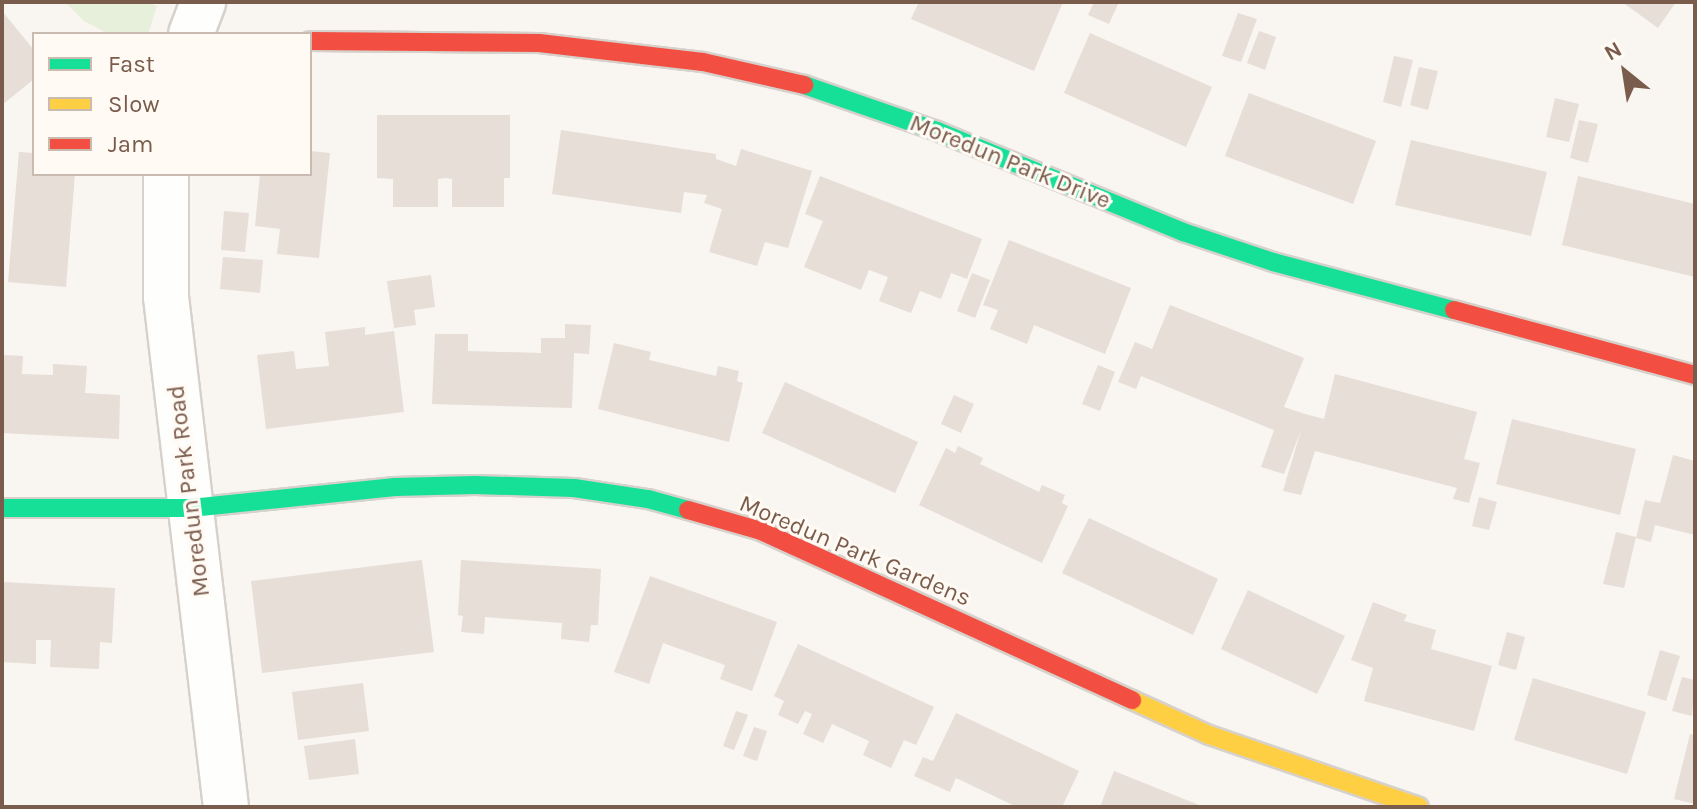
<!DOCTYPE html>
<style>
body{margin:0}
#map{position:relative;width:1697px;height:809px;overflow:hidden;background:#f9f5f0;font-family:Karla,sans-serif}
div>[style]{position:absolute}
.green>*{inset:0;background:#e7f0db}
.building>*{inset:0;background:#e6ded7}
.roads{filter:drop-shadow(2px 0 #d7d1cb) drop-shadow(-2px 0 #d7d1cb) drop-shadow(0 2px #d7d1cb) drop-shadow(0 -2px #d7d1cb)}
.street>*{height:44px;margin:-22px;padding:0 22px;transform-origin:22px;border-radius:22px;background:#fefefd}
.fast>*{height:18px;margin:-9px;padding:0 9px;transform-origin:9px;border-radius:9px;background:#16e098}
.slow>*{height:18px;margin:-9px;padding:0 9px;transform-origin:9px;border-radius:9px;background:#ffcf43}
.jam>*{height:18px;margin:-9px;padding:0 9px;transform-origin:9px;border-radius:9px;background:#f24e42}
span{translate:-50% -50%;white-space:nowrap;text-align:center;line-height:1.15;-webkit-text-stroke:6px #fffaf3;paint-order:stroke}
.street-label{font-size:24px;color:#7a5c4d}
.frame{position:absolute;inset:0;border:4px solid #7a5c4d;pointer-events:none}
.legend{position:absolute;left:32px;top:32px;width:280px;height:144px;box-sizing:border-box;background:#fffaf3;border:2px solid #cabbb1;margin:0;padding:10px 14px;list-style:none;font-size:24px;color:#7a5c4d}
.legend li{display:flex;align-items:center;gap:16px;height:40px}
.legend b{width:40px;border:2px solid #cabbb1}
.north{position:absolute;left:1585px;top:32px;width:80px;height:80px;-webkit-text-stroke:6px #fffaf3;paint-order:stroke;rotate:330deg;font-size:22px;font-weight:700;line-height:32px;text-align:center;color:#7a5c4d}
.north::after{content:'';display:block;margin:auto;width:28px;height:36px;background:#7a5c4d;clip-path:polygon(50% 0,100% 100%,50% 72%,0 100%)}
</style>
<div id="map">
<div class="green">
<div style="clip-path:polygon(65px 2px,146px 2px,157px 6px,148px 34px,109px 34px,84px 21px)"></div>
</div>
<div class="building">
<div style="clip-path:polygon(919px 2px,1063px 2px,1034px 71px,911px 19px)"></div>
<div style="clip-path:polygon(1094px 2px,1119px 2px,1109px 24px,1088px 15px)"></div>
<div style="clip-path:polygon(1622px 2px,1676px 2px,1658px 28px)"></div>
<div style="clip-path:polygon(2px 11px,34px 50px,34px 79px,2px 105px)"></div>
<div style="clip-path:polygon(1238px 13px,1257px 19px,1241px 62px,1222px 56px)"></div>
<div style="clip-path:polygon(1259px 31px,1276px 37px,1265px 70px,1247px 63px)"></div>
<div style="clip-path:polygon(1090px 33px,1212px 87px,1186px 147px,1064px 93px)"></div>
<div style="clip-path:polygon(1394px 56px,1413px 60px,1401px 107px,1383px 102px)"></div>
<div style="clip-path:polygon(1419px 67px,1438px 71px,1428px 110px,1410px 105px)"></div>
<div style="clip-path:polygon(1249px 93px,1376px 141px,1353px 204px,1225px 156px)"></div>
<div style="clip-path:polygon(1555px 98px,1579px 104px,1569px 142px,1546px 137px)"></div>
<div style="clip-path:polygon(377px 115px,510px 115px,510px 178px,504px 178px,504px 207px,452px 207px,452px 179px,446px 178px,438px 179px,438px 207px,393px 207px,393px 179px,377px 178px)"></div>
<div style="clip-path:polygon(1579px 120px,1598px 124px,1588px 163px,1570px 158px)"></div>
<div style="clip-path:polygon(561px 130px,716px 154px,716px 159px,736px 166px,741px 149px,812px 171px,788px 248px,765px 242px,757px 266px,709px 252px,722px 209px,704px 203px,707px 195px,684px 192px,681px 213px,552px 194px)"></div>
<div style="clip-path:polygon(1411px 140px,1547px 172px,1531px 236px,1395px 205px)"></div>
<div style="clip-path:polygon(310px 151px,330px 153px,319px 258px,277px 254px,280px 229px,255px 226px,260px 174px,310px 174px)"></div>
<div style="clip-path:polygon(19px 152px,34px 153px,34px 174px,75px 174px,66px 287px,8px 282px)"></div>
<div style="clip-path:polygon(820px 176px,982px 239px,967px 279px,951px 273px,941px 299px,920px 291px,911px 313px,879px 301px,888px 277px,869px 270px,861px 290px,804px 267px,823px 221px,805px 214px)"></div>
<div style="clip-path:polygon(1578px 176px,1695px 204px,1695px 277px,1562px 245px)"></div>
<div style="clip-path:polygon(224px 211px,249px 213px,245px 252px,221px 250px)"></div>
<div style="clip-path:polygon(1009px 240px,1131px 288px,1105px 354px,1034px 325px,1027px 344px,990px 329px,998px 310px,983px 305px)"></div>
<div style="clip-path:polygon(223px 257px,263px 260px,260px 293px,220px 289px)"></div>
<div style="clip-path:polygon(972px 273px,990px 280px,975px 318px,957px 311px)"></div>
<div style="clip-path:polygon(431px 275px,435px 307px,414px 310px,416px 325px,394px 328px,387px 281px)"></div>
<div style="clip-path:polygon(1170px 305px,1304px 358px,1284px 407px,1305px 414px,1324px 419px,1335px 374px,1477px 412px,1464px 459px,1480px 463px,1469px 503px,1453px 499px,1457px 488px,1315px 451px,1301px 495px,1283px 491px,1301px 430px,1284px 474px,1261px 467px,1274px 430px,1141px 376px,1136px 389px,1118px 382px,1135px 342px,1152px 349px)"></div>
<div style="clip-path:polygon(565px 324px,591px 325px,589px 354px,574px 353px,572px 408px,432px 404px,435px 334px,468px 334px,468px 351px,541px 353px,541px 338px,565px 338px)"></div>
<div style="clip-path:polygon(365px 327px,365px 335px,394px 331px,404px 412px,266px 429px,257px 355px,294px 351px,296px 369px,329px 366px,325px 332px)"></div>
<div style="clip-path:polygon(614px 343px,651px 352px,649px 360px,716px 376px,718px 366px,739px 371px,737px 381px,743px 383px,729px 442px,598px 409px)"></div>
<div style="clip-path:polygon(2px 355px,23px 356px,22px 374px,53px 375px,53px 364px,87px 366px,85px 393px,120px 395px,119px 439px,2px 433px)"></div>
<div style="clip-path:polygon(1098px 365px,1115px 372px,1100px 411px,1082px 404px)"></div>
<div style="clip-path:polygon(785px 382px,918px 442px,895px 493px,762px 433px)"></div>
<div style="clip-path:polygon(954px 395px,974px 404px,961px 433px,941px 424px)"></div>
<div style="clip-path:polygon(1512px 419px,1636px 449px,1620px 515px,1496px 484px)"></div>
<div style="clip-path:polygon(958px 446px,983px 458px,980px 464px,1039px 492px,1042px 485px,1065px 495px,1062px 503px,1068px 506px,1042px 563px,919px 505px,946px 448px,955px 453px)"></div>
<div style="clip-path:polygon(1673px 455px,1695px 461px,1695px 535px,1655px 525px,1651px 542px,1636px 538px,1645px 500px,1660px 503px)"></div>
<div style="clip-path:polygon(1479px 497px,1497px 502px,1489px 530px,1472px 526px)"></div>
<div style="clip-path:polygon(1089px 518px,1218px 579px,1193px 635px,1062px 573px)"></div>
<div style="clip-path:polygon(1616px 532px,1636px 537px,1624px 588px,1603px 584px)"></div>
<div style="clip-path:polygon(422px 560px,434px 652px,262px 673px,251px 581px)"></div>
<div style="clip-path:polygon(461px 560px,601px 569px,598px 625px,591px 625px,589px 642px,561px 639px,562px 623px,485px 617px,484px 634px,461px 632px,463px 616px,458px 615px)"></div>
<div style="clip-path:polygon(650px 576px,777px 622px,752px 691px,720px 679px,725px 665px,663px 643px,649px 684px,614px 672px)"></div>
<div style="clip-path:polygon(2px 582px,115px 588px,112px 643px,100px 642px,99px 669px,50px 667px,51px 640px,36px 640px,36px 664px,2px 662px)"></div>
<div style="clip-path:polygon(1248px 590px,1345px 636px,1317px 694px,1221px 649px)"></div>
<div style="clip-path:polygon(1373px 602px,1407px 615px,1404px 621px,1436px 630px,1431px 649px,1492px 666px,1474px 731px,1364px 701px,1373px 668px,1351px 660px)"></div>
<div style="clip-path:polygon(1507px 632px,1525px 637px,1516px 670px,1498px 665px)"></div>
<div style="clip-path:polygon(798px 644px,934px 707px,916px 745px,904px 740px,891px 768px,863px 755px,869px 741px,832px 724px,823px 743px,803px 734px,812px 714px,805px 711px,798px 724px,778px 715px,784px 701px,774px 696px)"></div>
<div style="clip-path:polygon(1660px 650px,1680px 656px,1666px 701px,1647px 695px)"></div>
<div style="clip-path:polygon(1682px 677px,1695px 680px,1692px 716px,1672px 711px)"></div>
<div style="clip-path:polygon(1533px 678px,1646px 712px,1627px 774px,1514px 740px)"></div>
<div style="clip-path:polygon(363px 683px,369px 731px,298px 740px,292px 692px)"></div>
<div style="clip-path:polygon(736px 711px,748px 715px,734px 750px,723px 746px)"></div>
<div style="clip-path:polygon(956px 713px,1079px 771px,1062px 807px,1017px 807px,956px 778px,950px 792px,914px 776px,923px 757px,933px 761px)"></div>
<div style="clip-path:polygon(754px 727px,767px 731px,757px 761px,743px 756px)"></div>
<div style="clip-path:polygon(1690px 734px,1695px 735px,1695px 804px,1674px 799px)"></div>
<div style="clip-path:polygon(355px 739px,359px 774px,309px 780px,304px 746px)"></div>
<div style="clip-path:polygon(1114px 771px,1204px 807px,1100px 807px)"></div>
</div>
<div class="roads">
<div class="street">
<div style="left:191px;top:34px;width:34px;rotate:-69deg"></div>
<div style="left:166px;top:174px;width:123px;rotate:90deg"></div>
<div style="left:166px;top:297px;width:514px;rotate:83.29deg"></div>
</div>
<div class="fast">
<div style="left:804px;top:85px;width:141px;rotate:19.1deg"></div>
<div style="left:937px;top:131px;width:266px;rotate:22.3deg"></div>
<div style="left:1183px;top:232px;width:95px;rotate:18.4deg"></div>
<div style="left:1273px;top:262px;width:187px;rotate:14.9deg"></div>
<div style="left:2px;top:508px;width:189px"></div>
<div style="left:191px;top:508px;width:205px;rotate:-5.9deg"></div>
<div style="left:395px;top:487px;width:80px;rotate:-1.4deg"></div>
<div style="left:475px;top:485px;width:99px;rotate:1.7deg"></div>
<div style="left:574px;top:488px;width:75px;rotate:8.5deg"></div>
<div style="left:648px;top:499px;width:41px;rotate:15.4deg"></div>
</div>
<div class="slow">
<div style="left:1132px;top:700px;width:85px;rotate:24.4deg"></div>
<div style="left:1209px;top:735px;width:222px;rotate:18.9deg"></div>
</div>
<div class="jam">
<div style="left:310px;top:41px;width:229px;rotate:0.5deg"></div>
<div style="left:539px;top:43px;width:165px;rotate:6.6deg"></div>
<div style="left:703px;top:62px;width:104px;rotate:12.8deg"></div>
<div style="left:1454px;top:310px;width:250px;rotate:15.1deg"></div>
<div style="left:688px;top:510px;width:76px;rotate:16deg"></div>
<div style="left:761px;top:531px;width:408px;rotate:24.5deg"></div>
</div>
</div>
<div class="street-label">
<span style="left:1010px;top:162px;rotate:22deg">Moredun Park Drive</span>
<span style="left:189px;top:491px;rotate:-97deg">Moredun Park Road</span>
<span style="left:855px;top:551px;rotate:23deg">Moredun Park Gardens</span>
</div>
<div class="frame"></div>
<ul class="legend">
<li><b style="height:10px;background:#16e098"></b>Fast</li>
<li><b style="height:10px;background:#ffcf43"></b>Slow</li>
<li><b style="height:10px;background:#f24e42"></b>Jam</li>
</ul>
<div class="north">N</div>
</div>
